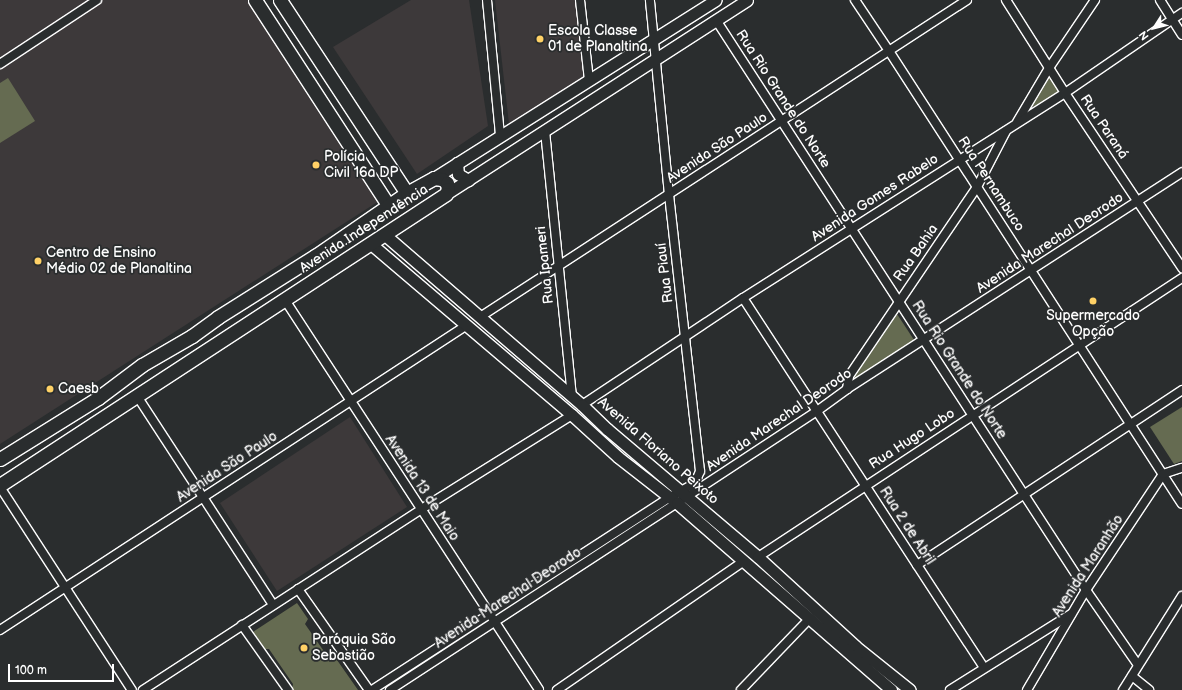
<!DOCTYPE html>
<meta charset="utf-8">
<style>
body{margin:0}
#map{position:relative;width:1182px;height:690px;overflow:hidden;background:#2a2d2e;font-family:"Balsamiq Sans",sans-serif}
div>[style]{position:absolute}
.built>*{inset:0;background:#3d393a}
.green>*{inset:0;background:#656b51}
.roads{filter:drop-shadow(1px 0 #fff) drop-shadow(-1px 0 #fff) drop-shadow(0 1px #fff) drop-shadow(0 -1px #fff)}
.street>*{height:8px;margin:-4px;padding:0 4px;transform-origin:4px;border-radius:4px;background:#2a2d2e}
.secondary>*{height:11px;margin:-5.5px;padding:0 5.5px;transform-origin:5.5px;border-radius:5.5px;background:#2a2d2e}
.primary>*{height:13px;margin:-6.5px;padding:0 6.5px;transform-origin:6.5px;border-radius:6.5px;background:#2a2d2e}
.dots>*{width:11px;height:11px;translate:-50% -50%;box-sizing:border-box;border:2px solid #2a2d2e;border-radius:50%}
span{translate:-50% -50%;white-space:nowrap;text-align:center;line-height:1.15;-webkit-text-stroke:3.5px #2a2d2e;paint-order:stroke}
.poi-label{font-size:14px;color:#fff}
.left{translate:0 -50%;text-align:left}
.street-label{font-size:14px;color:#fff}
.north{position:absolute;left:1134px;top:8px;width:40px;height:40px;-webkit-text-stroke:3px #2a2d2e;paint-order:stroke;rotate:234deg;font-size:11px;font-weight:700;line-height:16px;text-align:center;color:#fff}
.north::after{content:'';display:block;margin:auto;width:14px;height:18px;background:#fff;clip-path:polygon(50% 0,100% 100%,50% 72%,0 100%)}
.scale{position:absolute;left:8px;top:664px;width:106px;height:18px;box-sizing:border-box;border:2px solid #fff;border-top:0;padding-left:5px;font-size:12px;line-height:14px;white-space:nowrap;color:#fff;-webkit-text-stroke:3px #2a2d2e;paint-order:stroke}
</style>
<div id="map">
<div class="built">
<div style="clip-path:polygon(0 0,248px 0,379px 201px,0 444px)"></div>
<div style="clip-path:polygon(411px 0,469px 0,488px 126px,417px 174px,333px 47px)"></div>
<div style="clip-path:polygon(495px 0,576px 0,585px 78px,509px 124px)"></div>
<div style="clip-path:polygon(350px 417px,407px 507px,277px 591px,220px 503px)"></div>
</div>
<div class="green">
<div style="clip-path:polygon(8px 78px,35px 121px,0 143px,0 83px)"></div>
<div style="clip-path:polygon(1049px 78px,1060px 93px,1032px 107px)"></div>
<div style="clip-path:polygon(897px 314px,916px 343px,855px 383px,854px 378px)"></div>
<div style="clip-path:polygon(1182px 407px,1182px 461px,1174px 464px,1150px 427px)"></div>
<div style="clip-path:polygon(297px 603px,308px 619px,305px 624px,330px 660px,337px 660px,358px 690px,292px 690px,293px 684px,269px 649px,265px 649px,253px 632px)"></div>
</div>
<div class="roads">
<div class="street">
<div style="left:487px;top:0;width:136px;rotate:84.5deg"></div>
<div style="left:580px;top:0;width:81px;rotate:83.6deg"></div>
<div style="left:855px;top:0;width:61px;rotate:56.3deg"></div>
<div style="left:889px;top:51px;width:539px;rotate:57.11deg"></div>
<div style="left:1006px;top:0;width:110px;rotate:57.6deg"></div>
<div style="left:1065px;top:93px;width:211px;rotate:56.2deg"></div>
<div style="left:1160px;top:0;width:41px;rotate:57.8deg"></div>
<div style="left:716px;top:20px;width:680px;rotate:57.01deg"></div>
<div style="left:1086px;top:590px;width:91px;rotate:55.3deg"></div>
<div style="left:0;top:64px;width:116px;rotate:-33.4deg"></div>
<div style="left:1017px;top:122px;width:63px;rotate:-59.3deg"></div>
<div style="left:1049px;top:68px;width:82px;rotate:-55.9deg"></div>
<div style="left:545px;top:131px;width:266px;rotate:84.2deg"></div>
<div style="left:743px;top:298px;width:441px;rotate:56.9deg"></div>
<div style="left:285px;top:300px;width:465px;rotate:56.9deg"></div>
<div style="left:480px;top:317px;width:581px;rotate:-33.06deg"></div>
<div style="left:847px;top:389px;width:13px;rotate:-81deg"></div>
<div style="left:849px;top:376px;width:228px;rotate:-55.9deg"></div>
<div style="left:977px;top:187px;width:63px;rotate:-62.6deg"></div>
<div style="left:137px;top:396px;width:249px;rotate:56.9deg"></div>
<div style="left:582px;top:405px;width:193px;rotate:-33.6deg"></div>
<div style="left:743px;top:298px;width:382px;rotate:-32.5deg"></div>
<div style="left:1065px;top:93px;width:142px;rotate:-34.4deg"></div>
<div style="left:0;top:487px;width:242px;rotate:57deg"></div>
<div style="left:758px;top:557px;width:508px;rotate:-33.35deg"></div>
<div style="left:917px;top:565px;width:318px;rotate:-33.4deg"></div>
<div style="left:298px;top:589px;width:123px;rotate:54.9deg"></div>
<div style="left:242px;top:625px;width:80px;rotate:54.7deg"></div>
<div style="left:0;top:630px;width:558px;rotate:-33.15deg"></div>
<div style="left:1132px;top:676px;width:22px;rotate:39deg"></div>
<div style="left:143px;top:690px;width:330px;rotate:-33deg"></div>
<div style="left:420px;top:510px;width:179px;rotate:-32deg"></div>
<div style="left:372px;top:690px;width:355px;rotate:-32.9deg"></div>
<div style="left:670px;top:497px;width:29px;rotate:-29deg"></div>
<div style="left:695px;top:483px;width:13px;rotate:-67deg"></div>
<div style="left:700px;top:471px;width:278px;rotate:-96.4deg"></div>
<div style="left:669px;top:195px;width:196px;rotate:-95.6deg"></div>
<div style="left:390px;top:690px;width:343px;rotate:-33.1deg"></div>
<div style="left:677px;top:503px;width:168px;rotate:-33.3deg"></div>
<div style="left:817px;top:411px;width:37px;rotate:-36deg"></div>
<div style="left:847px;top:389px;width:399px;rotate:-32.9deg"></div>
<div style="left:557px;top:690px;width:227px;rotate:-34.6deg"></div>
<div style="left:741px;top:690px;width:100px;rotate:-46.2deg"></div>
<div style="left:950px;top:690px;width:143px;rotate:-32.1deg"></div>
<div style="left:1027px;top:690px;width:116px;rotate:-59.5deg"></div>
<div style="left:1086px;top:590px;width:139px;rotate:-56.4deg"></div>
<div style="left:1163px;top:474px;width:20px;rotate:-18deg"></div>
<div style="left:1123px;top:690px;width:111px;rotate:-57.9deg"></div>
</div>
<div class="secondary">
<div style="left:457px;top:163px;width:11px;rotate:85deg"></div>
<div style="left:458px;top:174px;width:12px;rotate:31deg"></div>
<div style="left:434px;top:178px;width:333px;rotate:-32.3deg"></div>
<div style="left:446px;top:194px;width:358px;rotate:-32.8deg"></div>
<div style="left:385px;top:235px;width:260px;rotate:40.8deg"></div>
<div style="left:582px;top:405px;width:35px;rotate:44deg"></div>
<div style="left:607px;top:429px;width:198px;rotate:40.3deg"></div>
<div style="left:758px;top:557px;width:132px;rotate:42.5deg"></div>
<div style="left:855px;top:646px;width:70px;rotate:38.7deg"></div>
<div style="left:371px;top:244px;width:264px;rotate:40.4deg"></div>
<div style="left:572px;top:415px;width:62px;rotate:42.4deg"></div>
<div style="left:618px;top:457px;width:75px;rotate:37.9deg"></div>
<div style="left:677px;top:503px;width:284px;rotate:41.1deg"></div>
</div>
<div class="primary">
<div style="left:255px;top:0;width:246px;rotate:57deg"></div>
<div style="left:280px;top:0;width:231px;rotate:56.7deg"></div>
<div style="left:0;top:459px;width:115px;rotate:-31.9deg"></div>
<div style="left:98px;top:398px;width:55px;rotate:-36.9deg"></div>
<div style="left:142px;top:365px;width:58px;rotate:-30.1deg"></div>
<div style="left:192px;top:336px;width:32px;rotate:-36deg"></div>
<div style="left:218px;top:317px;width:115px;rotate:-32.2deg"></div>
<div style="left:315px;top:256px;width:112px;rotate:-34.4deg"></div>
<div style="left:407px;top:193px;width:31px;rotate:-29deg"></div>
<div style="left:434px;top:178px;width:8px;rotate:7deg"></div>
<div style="left:442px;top:179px;width:6px;rotate:39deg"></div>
<div style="left:447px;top:183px;width:6px;rotate:81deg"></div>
<div style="left:448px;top:189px;width:5px;rotate:112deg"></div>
<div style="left:446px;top:194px;width:533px;rotate:146.88deg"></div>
</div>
</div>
<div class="dots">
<div style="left:540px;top:39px;background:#ffd166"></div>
<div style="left:316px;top:165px;background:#ffd166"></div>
<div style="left:38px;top:261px;background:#ffd166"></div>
<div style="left:1093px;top:301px;background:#ffd166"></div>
<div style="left:50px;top:389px;background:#ffd166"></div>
<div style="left:304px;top:648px;background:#ffd166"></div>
</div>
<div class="poi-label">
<span class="left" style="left:548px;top:39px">Escola Classe<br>01 de Planaltina</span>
<span class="left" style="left:324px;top:165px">Polícia<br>Civil 16a DP</span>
<span class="left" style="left:46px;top:261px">Centro de Ensino<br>Médio 02 de Planaltina</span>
<span style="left:1093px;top:324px">Supermercado<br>Opção</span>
<span class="left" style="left:58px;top:389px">Caesb</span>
<span class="left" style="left:312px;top:648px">Paróquia São<br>Sebastião</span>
</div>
<div class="street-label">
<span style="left:783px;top:99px;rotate:57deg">Rua Rio Grande do Norte</span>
<span style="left:1104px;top:127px;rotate:56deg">Rua Paraná</span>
<span style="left:717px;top:148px;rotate:-33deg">Avenida São Paulo</span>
<span style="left:991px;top:184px;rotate:57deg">Rua Pernambuco</span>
<span style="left:875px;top:198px;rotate:-33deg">Avenida Gomes Rabelo</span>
<span style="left:364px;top:229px;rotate:-33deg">Avenida Independência</span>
<span style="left:1050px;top:243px;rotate:-33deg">Avenida Marechal Deorodo</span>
<span style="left:916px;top:253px;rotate:-55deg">Rua Bahia</span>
<span style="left:545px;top:265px;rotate:-96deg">Rua Ipameri</span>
<span style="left:665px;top:273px;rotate:-97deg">Rua Piauí</span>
<span style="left:959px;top:370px;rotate:57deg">Rua Rio Grande do Norte</span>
<span style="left:779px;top:420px;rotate:-34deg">Avenida Marechal Deorodo</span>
<span style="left:912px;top:439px;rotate:-33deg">Rua Hugo Lobo</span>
<span style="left:658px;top:451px;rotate:41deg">Avenida Floriano Peixoto</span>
<span style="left:227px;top:467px;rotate:-33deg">Avenida São Paulo</span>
<span style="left:422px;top:488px;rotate:57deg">Avenida 13 de Maio</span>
<span style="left:907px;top:526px;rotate:57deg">Rua 2 de Abril</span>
<span style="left:1088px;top:566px;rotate:-57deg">Avenida Maranhão</span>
<span style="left:508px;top:598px;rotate:-33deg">Avenida Marechal Deorodo</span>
</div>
<div class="north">N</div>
<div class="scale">100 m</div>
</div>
